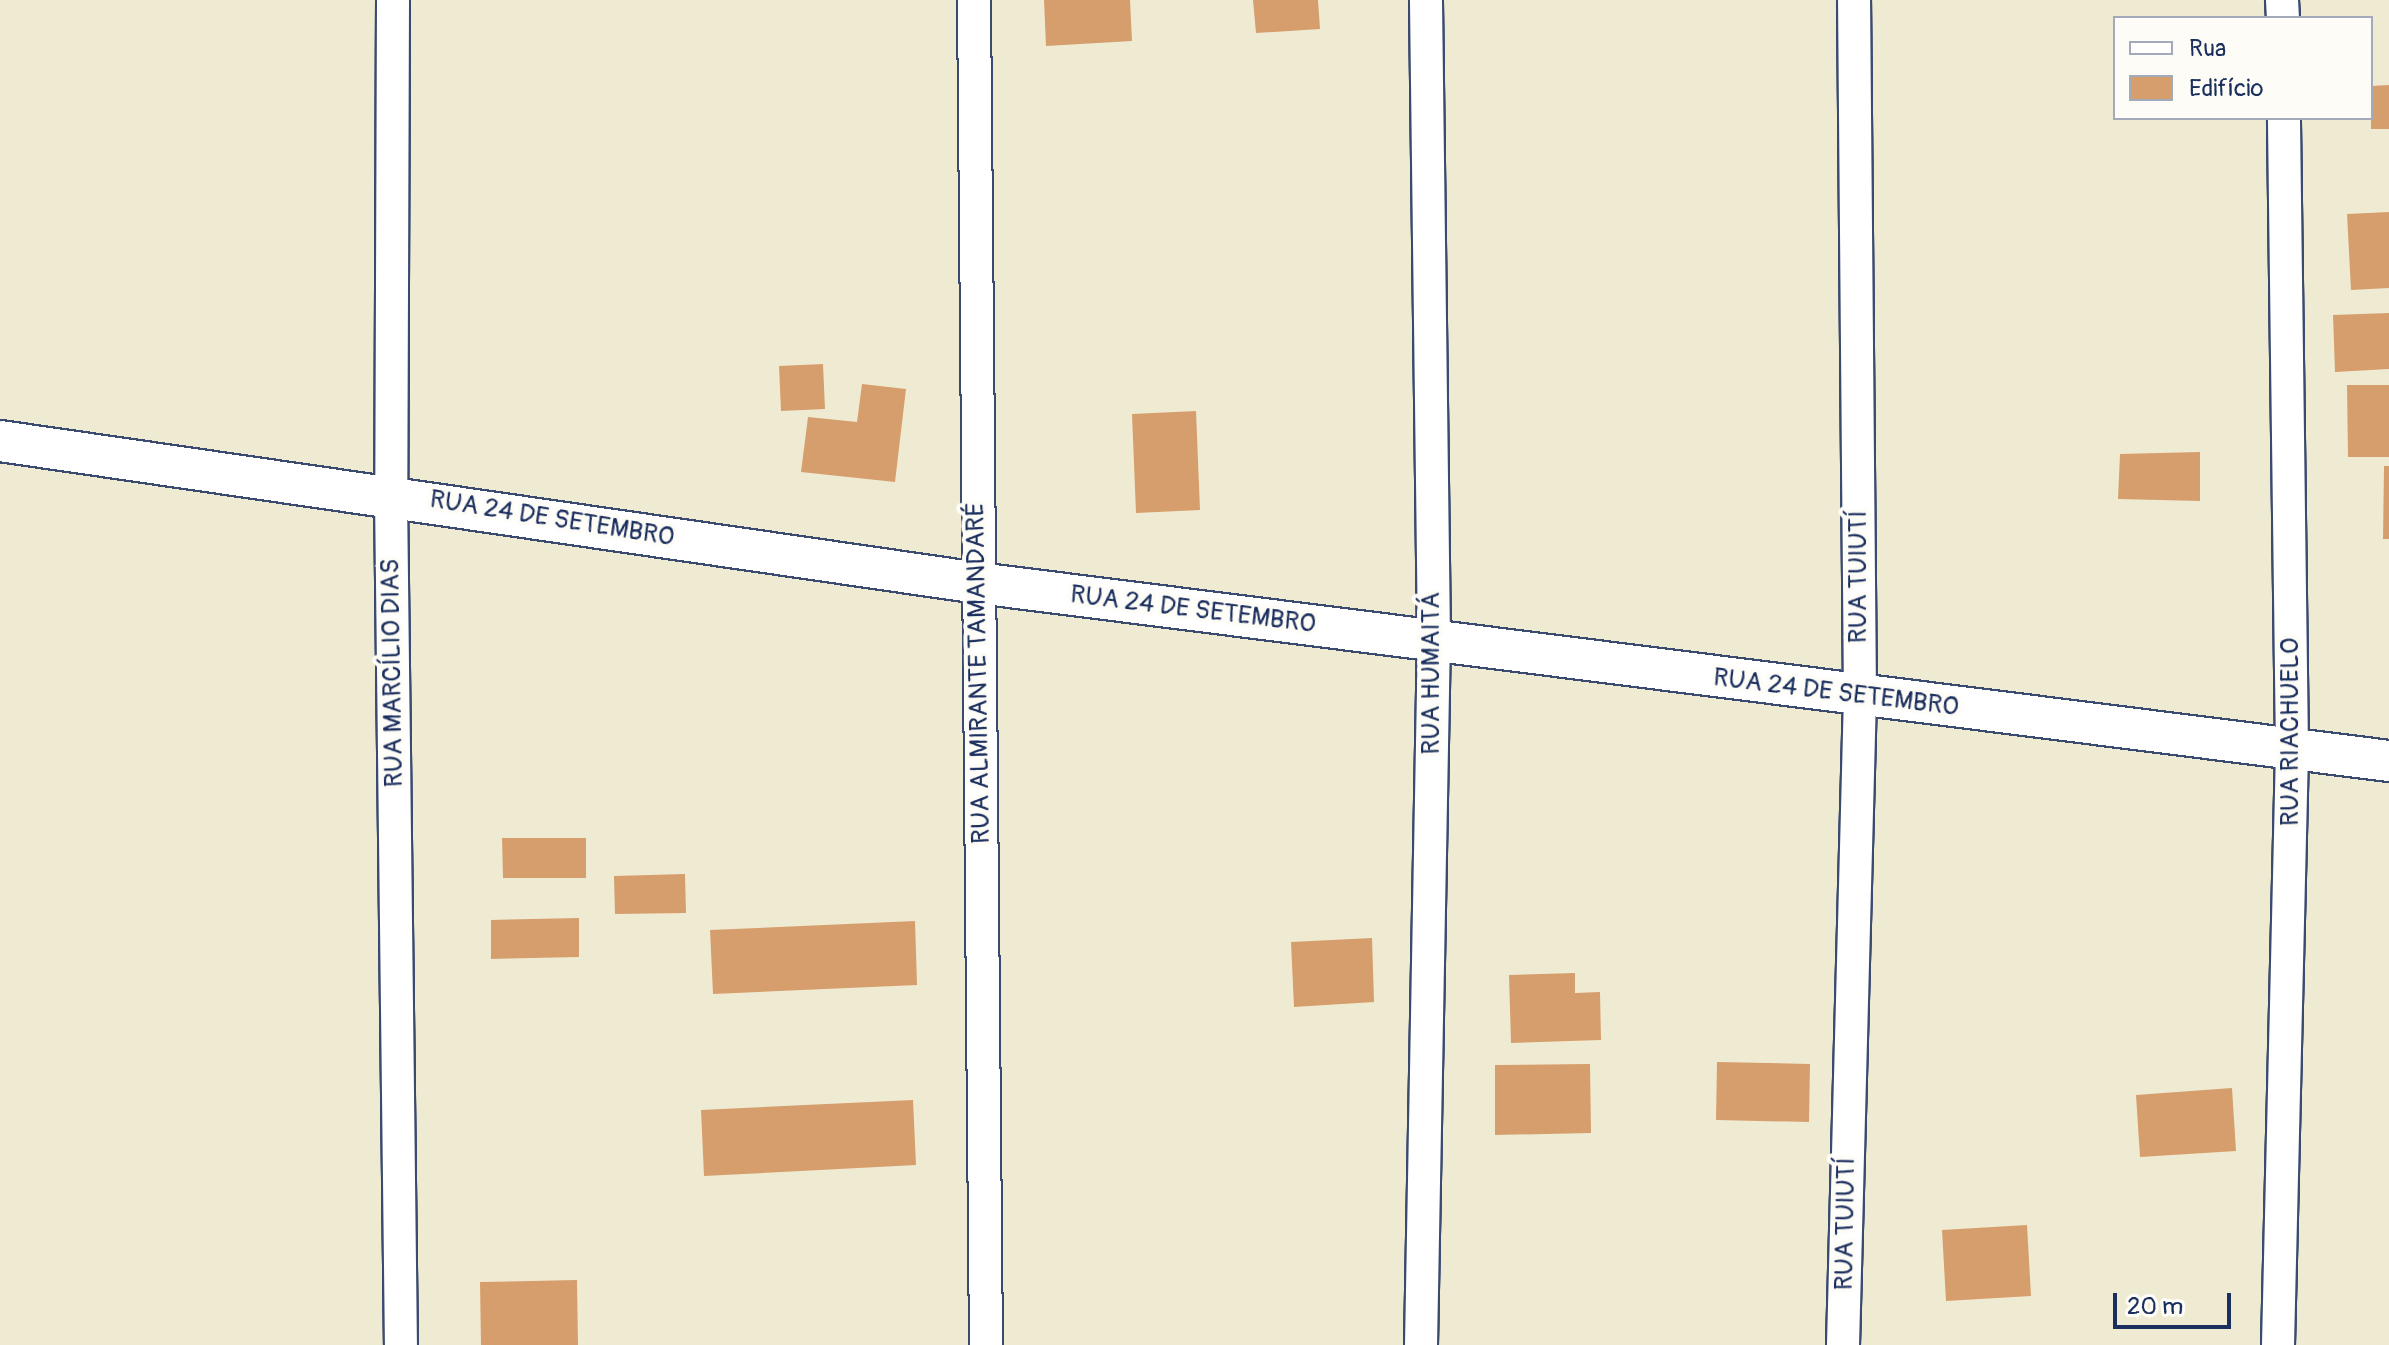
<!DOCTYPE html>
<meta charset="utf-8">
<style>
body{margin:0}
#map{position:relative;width:2389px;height:1345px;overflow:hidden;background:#efebd3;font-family:Pangolin,sans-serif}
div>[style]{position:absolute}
.building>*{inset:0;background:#d69e6c}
.roads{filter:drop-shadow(2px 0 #3b4b70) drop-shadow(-2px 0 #3b4b70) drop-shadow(0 2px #3b4b70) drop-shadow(0 -2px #3b4b70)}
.minor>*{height:32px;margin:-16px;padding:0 16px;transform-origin:16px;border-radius:16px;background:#fff}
.tertiary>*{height:40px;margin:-20px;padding:0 20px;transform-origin:20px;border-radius:20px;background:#fff}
span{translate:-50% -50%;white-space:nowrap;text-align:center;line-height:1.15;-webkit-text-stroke:8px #fdfcf7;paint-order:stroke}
.street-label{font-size:26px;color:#1b2f5e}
.legend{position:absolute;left:2113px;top:16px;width:260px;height:104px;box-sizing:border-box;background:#fdfcf7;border:2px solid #a3aaba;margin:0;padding:10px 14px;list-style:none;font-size:24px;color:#1b2f5e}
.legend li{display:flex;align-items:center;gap:16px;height:40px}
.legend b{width:40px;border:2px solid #a3aaba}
.scale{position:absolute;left:2113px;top:1293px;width:118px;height:36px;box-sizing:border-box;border:4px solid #1b2f5e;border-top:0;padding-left:10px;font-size:24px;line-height:28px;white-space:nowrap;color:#1b2f5e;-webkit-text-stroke:6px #fdfcf7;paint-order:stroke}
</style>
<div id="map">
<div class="building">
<div style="clip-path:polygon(1044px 0,1130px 0,1132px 41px,1046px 46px)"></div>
<div style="clip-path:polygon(1253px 0,1318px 0,1320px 29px,1256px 33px)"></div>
<div style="clip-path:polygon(2389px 85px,2389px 129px,2371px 129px,2371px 86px)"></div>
<div style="clip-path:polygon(2389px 212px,2389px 288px,2351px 290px,2347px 214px)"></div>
<div style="clip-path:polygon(2389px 313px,2389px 369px,2335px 372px,2333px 315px)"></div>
<div style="clip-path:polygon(823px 364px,825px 409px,781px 411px,779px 366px)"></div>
<div style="clip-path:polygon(862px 384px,906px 389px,895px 482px,801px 472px,808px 417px,857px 422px)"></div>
<div style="clip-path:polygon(2347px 385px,2389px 385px,2389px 457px,2348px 457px)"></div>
<div style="clip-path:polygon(1196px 411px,1200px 510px,1136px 513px,1132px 414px)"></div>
<div style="clip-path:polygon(2200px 452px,2200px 501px,2118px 499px,2120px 454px)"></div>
<div style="clip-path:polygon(2384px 466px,2389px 466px,2389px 539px,2383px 539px)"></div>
<div style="clip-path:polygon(502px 838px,586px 838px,586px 878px,503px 878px)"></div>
<div style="clip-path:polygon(685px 874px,686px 913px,615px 914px,614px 876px)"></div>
<div style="clip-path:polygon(579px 918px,579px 957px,491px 959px,491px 920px)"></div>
<div style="clip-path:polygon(915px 921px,917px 985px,713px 994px,710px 930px)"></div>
<div style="clip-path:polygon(1372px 938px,1374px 1002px,1294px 1007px,1291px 942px)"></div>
<div style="clip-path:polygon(1575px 973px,1575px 993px,1600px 992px,1601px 1040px,1511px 1043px,1509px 975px)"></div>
<div style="clip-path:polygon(1717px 1062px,1810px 1064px,1809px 1122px,1716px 1120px)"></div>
<div style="clip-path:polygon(1590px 1064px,1591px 1133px,1495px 1135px,1495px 1065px)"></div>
<div style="clip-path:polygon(2232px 1088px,2236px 1151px,2140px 1157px,2136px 1095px)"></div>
<div style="clip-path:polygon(913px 1100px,916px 1165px,704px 1176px,701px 1110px)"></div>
<div style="clip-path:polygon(2027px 1225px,2031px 1296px,1946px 1301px,1942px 1230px)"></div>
<div style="clip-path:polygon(577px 1280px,578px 1345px,481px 1345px,480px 1282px)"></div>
</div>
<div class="roads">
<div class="minor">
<div style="left:393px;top:0;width:495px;rotate:90.2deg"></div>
<div style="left:391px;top:495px;width:850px;rotate:89.33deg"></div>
<div style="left:974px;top:0;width:1345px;rotate:89.49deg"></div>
<div style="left:2282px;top:0;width:18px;rotate:87deg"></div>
<div style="left:1421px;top:1345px;width:706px;rotate:-88.95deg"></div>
<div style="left:1434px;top:639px;width:639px;rotate:-90.72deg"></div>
<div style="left:1843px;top:1345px;width:648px;rotate:-88.5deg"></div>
<div style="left:1860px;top:697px;width:697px;rotate:-90.49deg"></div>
<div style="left:2278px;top:1345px;width:595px;rotate:-88.65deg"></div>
<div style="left:2292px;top:750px;width:632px;rotate:-90.73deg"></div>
</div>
<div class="tertiary">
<div style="left:0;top:441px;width:988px;rotate:8.26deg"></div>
<div style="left:978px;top:583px;width:1422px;rotate:7.19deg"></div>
</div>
</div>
<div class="street-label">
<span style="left:552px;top:519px;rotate:9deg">RUA 24 DE SETEMBRO</span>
<span style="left:1859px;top:577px;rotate:-90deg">RUA TUIUTÍ</span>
<span style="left:1193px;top:610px;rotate:7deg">RUA 24 DE SETEMBRO</span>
<span style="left:393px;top:673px;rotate:-91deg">RUA MARCÍLIO DIAS</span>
<span style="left:979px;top:673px;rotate:-91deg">RUA ALMIRANTE TAMANDARÉ</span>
<span style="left:1432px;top:673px;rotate:-90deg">RUA HUMAITÁ</span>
<span style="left:1836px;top:693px;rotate:7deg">RUA 24 DE SETEMBRO</span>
<span style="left:2291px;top:732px;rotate:-90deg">RUA RIACHUELO</span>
<span style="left:1846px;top:1224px;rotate:-89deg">RUA TUIUTÍ</span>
</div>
<ul class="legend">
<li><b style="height:10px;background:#fff"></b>Rua</li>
<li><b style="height:22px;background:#d69e6c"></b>Edifício</li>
</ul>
<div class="scale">20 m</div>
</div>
